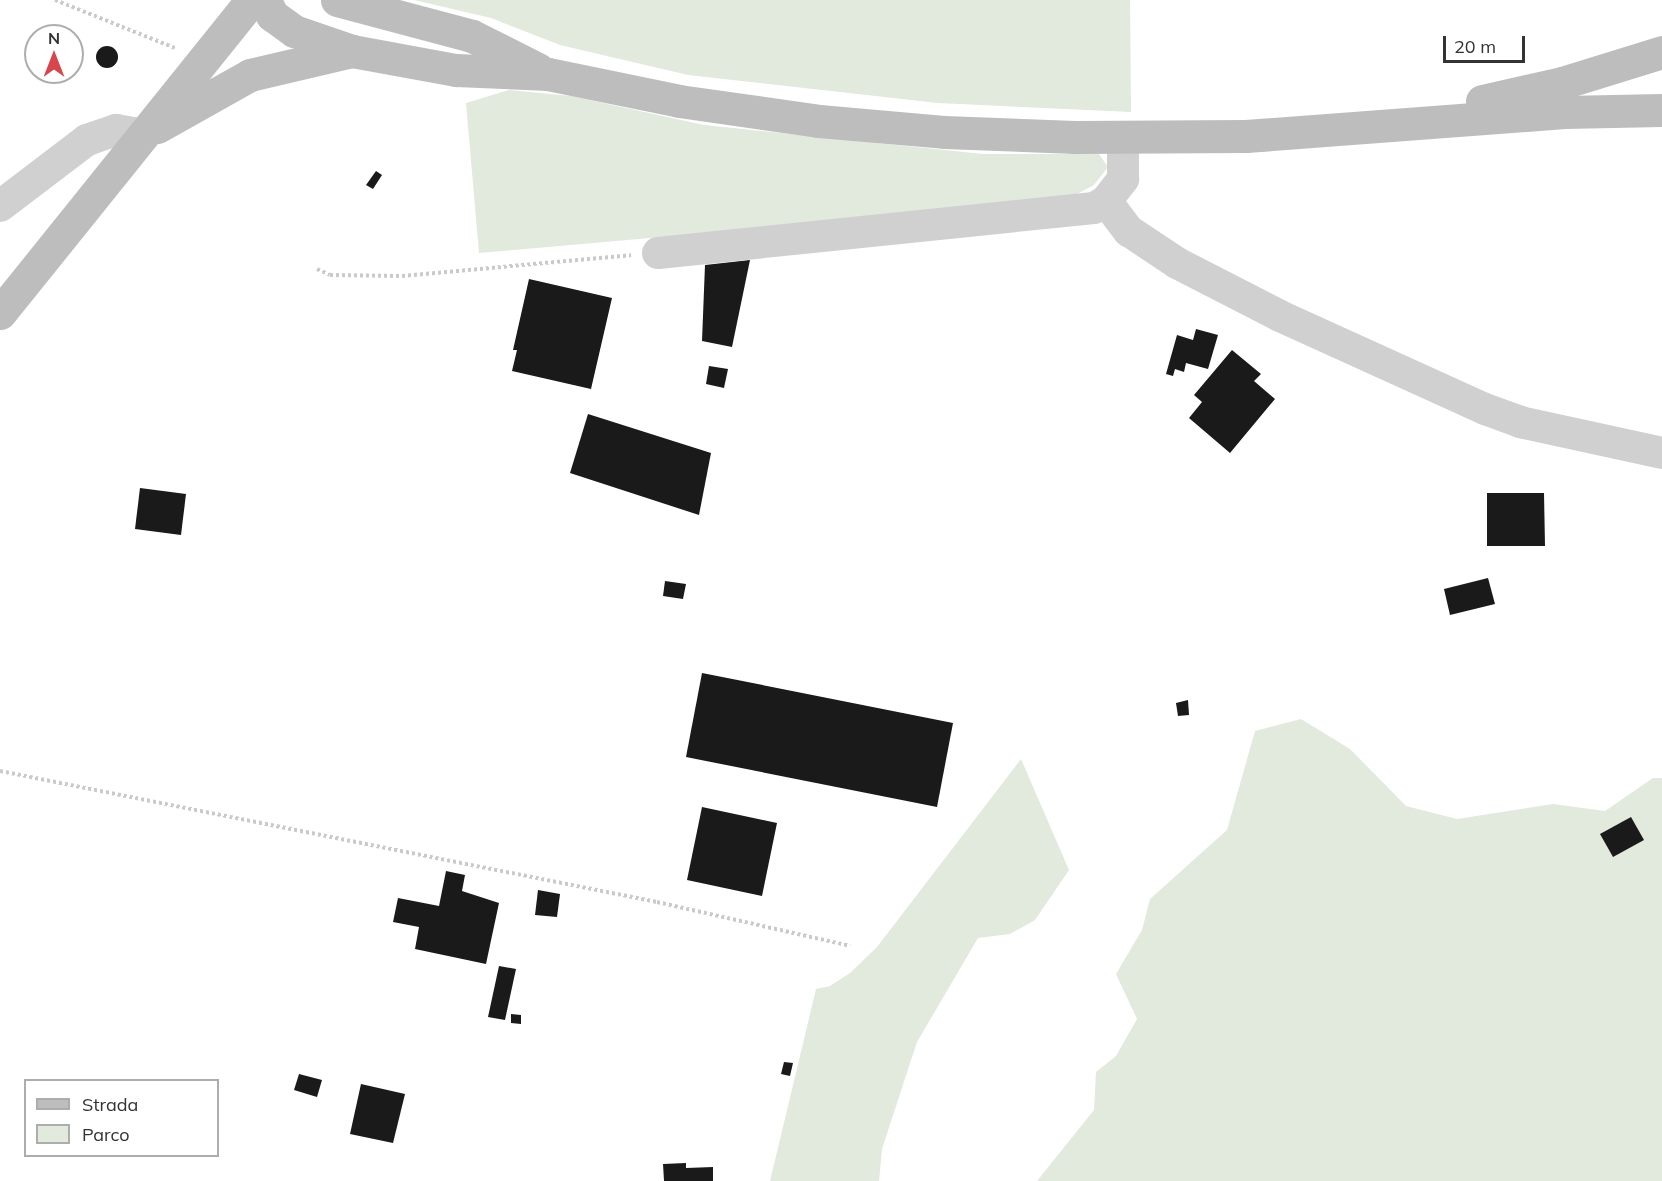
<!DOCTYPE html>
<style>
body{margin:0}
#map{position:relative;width:1662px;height:1181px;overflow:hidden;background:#fff;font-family:Mulish,sans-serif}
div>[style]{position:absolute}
.green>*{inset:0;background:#e2e9dd}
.building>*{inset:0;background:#1a1a1a}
.round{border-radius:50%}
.path>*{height:4px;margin-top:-2px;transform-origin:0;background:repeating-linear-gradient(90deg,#cacaca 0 3px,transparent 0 6px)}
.minor>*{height:32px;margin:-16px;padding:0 16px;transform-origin:16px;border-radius:16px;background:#d0d0d0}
.secondary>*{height:33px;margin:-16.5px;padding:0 16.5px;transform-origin:16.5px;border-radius:16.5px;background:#bdbdbd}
span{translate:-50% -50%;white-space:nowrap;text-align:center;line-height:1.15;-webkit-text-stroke:6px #fff;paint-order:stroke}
.legend{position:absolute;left:24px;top:1079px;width:195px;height:78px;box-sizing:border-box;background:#fff;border:2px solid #adadad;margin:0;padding:8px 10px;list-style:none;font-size:18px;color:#333}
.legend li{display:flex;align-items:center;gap:12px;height:30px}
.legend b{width:30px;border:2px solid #adadad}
.north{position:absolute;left:24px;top:24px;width:60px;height:60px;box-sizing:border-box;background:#fff;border:2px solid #adadad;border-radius:50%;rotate:0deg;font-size:16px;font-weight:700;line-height:24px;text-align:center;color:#333}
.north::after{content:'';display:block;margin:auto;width:21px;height:27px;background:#d8464d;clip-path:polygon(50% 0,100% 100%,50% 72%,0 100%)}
.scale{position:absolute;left:1443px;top:36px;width:82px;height:27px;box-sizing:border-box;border:3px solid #333;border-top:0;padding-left:8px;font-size:18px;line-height:21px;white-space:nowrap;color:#333;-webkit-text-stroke:4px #fff;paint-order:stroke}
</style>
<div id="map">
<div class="green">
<div style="clip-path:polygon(414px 0,1130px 0,1131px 112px,938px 103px,688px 75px,560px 45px,491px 18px)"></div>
<div style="clip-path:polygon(509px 90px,571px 96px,704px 125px,983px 154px,1099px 154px,1108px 167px,1094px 185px,1062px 202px,479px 253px,466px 103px)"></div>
<div style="clip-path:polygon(1301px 719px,1350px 749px,1406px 806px,1457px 819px,1553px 804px,1605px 811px,1653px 778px,1662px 778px,1662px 1181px,1037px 1181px,1094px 1110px,1096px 1072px,1116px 1056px,1137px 1019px,1116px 974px,1142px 930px,1150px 899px,1227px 830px,1255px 731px)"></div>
<div style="clip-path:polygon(1021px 759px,1069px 870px,1035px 920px,1010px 934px,978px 938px,917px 1042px,882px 1149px,879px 1181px,770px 1181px,816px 989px,830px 986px,850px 973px,877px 947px)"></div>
</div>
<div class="building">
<div class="round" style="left:96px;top:46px;width:22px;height:22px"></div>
<div style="clip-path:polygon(376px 171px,382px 175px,373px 189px,366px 185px)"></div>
<div style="clip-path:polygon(750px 260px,732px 347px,702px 341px,705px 265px)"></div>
<div style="clip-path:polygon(529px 279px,612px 298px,591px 389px,512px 371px,517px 350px,513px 350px)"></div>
<div style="clip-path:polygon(1196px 329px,1218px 335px,1208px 369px,1186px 363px,1184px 372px,1175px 369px,1173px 376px,1166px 374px,1177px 335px,1193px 340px)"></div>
<div style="clip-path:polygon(1232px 350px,1261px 374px,1254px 381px,1275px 399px,1230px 453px,1189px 418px,1202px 402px,1194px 395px)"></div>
<div style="clip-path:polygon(709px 366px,728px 369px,724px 388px,706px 384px)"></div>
<div style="clip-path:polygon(588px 414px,711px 453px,699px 515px,570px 473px)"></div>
<div style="clip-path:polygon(140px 488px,186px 494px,181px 535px,135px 529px)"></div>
<div style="clip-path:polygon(1487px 493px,1544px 493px,1545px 546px,1487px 546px)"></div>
<div style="clip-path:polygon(1488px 578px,1495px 604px,1450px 615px,1444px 589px)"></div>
<div style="clip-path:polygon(665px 581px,686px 584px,683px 599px,663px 596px)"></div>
<div style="clip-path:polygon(702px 673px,953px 723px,937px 807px,686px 757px)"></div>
<div style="clip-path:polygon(1188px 700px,1189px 715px,1178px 716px,1176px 703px)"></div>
<div style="clip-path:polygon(702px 807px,777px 823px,762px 896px,687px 880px)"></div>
<div style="clip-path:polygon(1631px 817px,1644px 840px,1613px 857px,1600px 834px)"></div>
<div style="clip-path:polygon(446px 871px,465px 875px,462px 891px,499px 903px,486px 964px,415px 949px,419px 927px,393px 922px,398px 898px,439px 906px)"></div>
<div style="clip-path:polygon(538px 890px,560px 894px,557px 917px,535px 915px)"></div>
<div style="clip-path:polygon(499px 966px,516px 969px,505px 1020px,488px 1017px)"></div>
<div style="clip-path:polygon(511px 1014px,521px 1015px,521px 1024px,511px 1023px)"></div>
<div style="clip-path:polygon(784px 1062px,793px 1063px,790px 1076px,781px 1074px)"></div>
<div style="clip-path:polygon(299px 1074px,322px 1080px,317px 1097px,294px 1090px)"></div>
<div style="clip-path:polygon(361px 1084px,405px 1094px,393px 1143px,350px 1134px)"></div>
<div style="clip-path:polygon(686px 1163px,686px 1168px,713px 1167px,713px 1181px,664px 1181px,663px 1164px)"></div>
</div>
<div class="path">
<div style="left:55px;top:0;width:129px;rotate:21.8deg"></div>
<div style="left:317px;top:269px;width:14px;rotate:25deg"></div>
<div style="left:330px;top:275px;width:72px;rotate:0.8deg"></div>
<div style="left:402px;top:276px;width:230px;rotate:-5.2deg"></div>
<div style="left:0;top:771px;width:670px;rotate:11.28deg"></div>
<div style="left:657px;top:902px;width:198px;rotate:12.8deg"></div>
</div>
<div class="minor">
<div style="left:1106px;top:201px;width:38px;rotate:53deg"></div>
<div style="left:1129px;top:231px;width:58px;rotate:33.7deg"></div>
<div style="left:1177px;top:263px;width:116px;rotate:27.2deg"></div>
<div style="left:1280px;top:316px;width:225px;rotate:24.4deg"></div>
<div style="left:1485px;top:409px;width:37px;rotate:20deg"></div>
<div style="left:1520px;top:422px;width:145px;rotate:12.3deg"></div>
<div style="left:0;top:206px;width:109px;rotate:-37.2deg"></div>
<div style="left:87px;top:140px;width:31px;rotate:-19deg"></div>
<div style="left:116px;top:130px;width:28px;rotate:10deg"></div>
<div style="left:658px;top:253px;width:438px;rotate:-5.9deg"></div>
<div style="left:1094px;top:208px;width:14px;rotate:-30deg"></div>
<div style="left:1106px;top:201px;width:28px;rotate:-52deg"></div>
<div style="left:1123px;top:179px;width:42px;rotate:-90deg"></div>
</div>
<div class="secondary">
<div style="left:265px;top:0;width:17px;rotate:65deg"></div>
<div style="left:272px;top:15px;width:27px;rotate:36deg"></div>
<div style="left:294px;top:31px;width:61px;rotate:19deg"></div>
<div style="left:352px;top:51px;width:106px;rotate:10.4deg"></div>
<div style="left:456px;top:70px;width:92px;rotate:2.5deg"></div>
<div style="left:548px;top:74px;width:134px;rotate:11.6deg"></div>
<div style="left:679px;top:101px;width:141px;rotate:8.1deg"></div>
<div style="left:819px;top:121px;width:125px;rotate:5deg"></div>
<div style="left:944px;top:132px;width:131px;rotate:2.2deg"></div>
<div style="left:1075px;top:137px;width:171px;rotate:-0.3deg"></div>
<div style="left:1246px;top:136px;width:319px;rotate:-4.3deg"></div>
<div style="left:1564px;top:112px;width:98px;rotate:-1.2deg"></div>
<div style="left:337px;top:0;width:140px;rotate:14.9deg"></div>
<div style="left:472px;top:36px;width:74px;rotate:26.6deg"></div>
<div style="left:1482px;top:101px;width:82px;rotate:-12.7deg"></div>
<div style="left:1562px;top:83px;width:105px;rotate:-17.2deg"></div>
<div style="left:157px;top:127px;width:107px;rotate:-29.2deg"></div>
<div style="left:250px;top:75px;width:105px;rotate:-13.2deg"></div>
<div style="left:0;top:313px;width:402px;rotate:-51.2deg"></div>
</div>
<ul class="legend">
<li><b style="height:8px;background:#bdbdbd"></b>Strada</li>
<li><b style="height:16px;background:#e2e9dd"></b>Parco</li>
</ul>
<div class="north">N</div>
<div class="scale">20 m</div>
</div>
